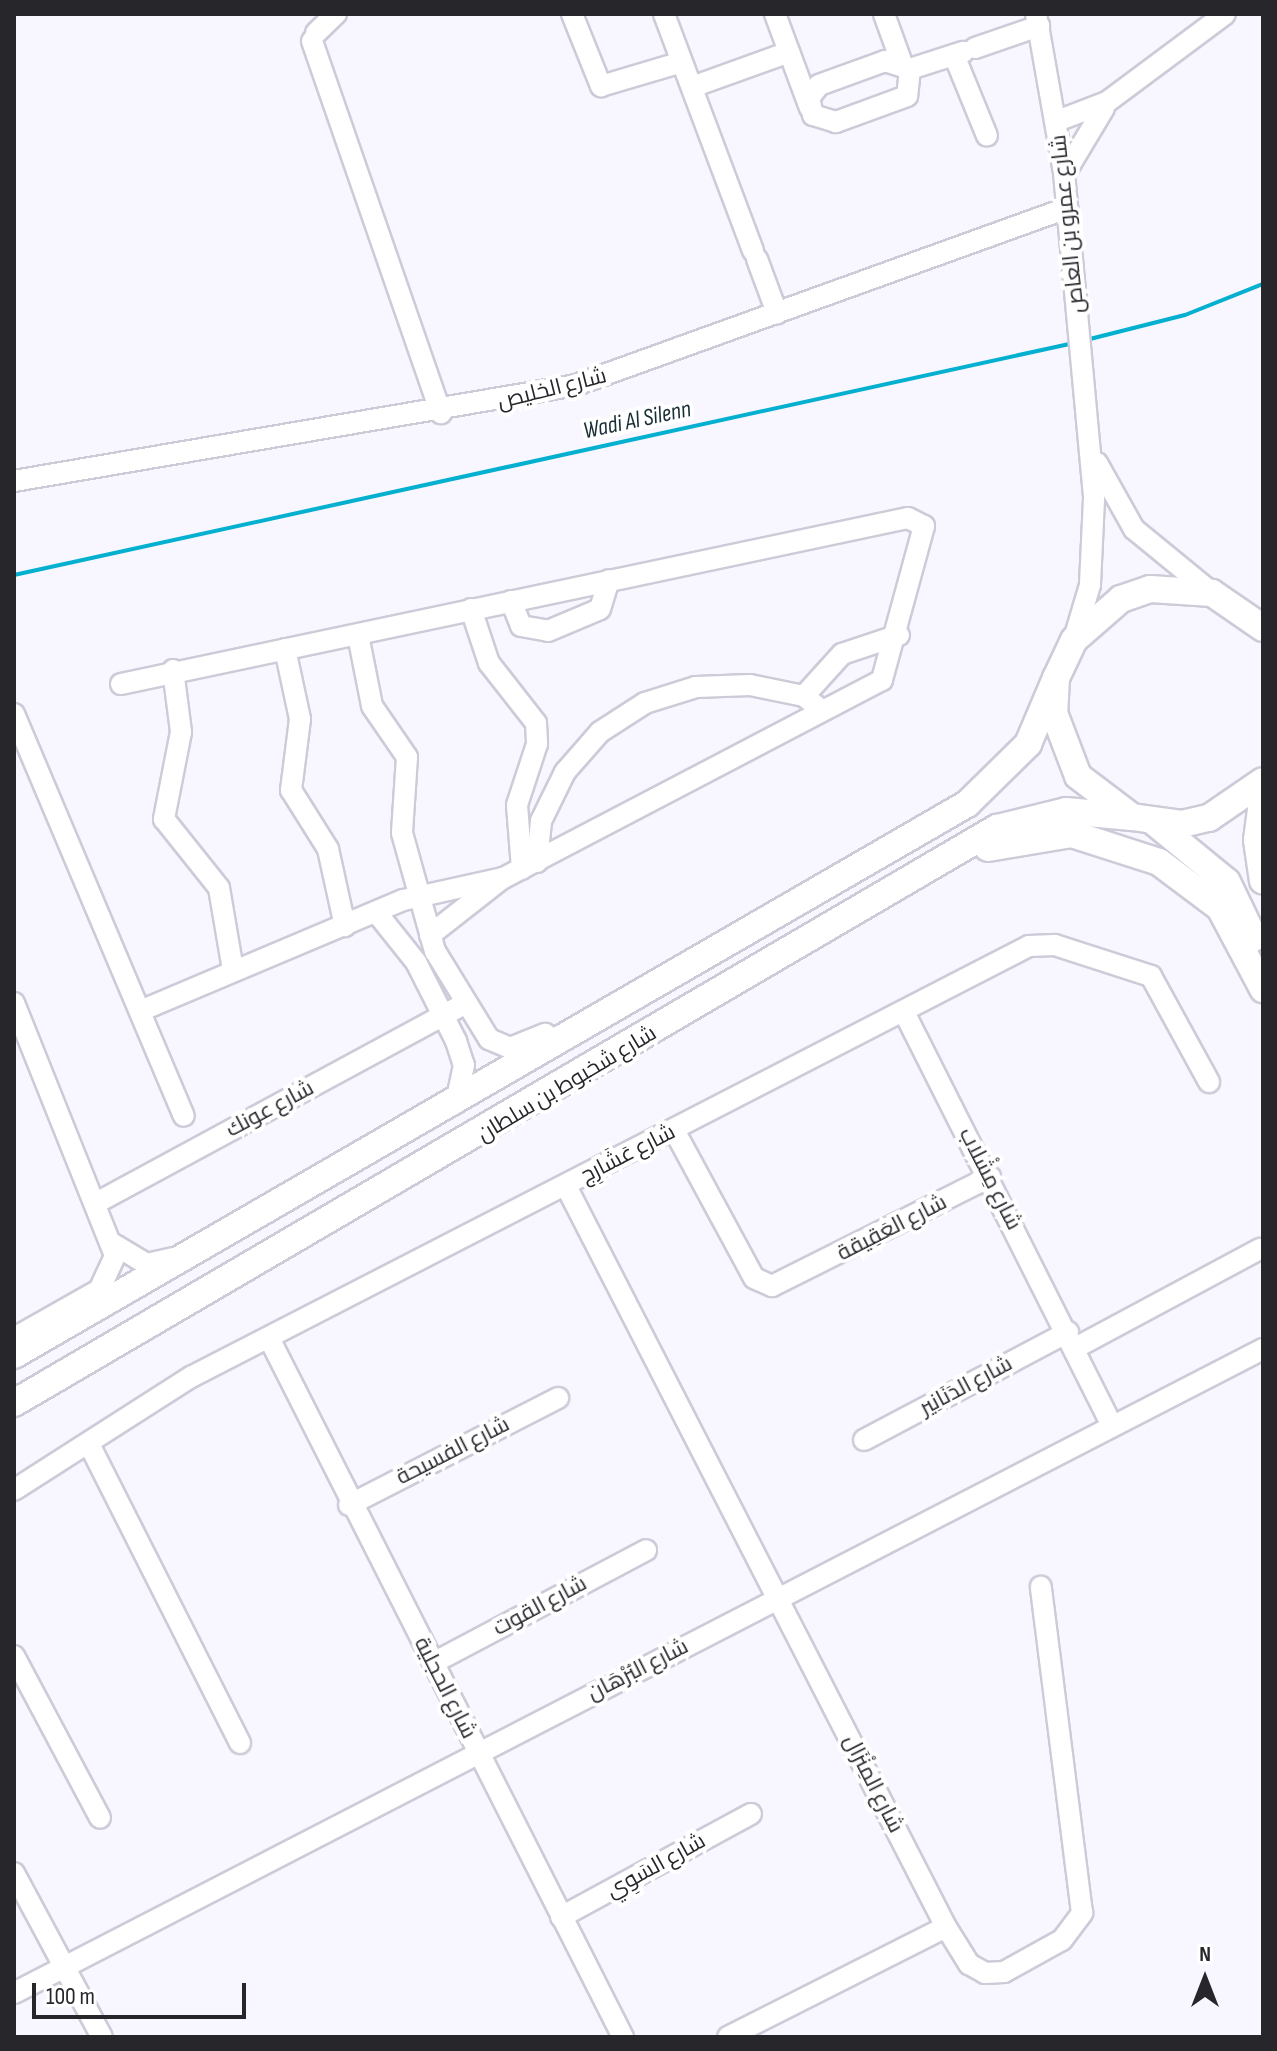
<!DOCTYPE html>
<meta charset="utf-8">
<style>
body{margin:0}
#map{position:relative;width:1277px;height:2051px;overflow:hidden;background:#f8f6ff;font-family:"Sofia Sans Condensed",Cairo,sans-serif}
div>[style]{position:absolute}
.stream>*{height:4px;margin:-2px;padding:0 2px;transform-origin:2px;border-radius:2px;background:#03b0cf}
.roads{filter:drop-shadow(2px 0 #cdcbd8) drop-shadow(-2px 0 #cdcbd8) drop-shadow(0 2px #cdcbd8) drop-shadow(0 -2px #cdcbd8)}
.minor>*{height:20px;margin:-10px;padding:0 10px;transform-origin:10px;border-radius:10px;background:#fff}
.major>*{height:26px;margin:-13px;padding:0 13px;transform-origin:13px;border-radius:13px;background:#fff}
span{translate:-50% -50%;white-space:nowrap;text-align:center;line-height:1.15;-webkit-text-stroke:8px #fff;paint-order:stroke}
.street-label{font-size:22px;color:#27262b}
.water-label{font-size:24px;color:#182f35;font-style:italic}
.frame{position:absolute;inset:0;border:16px solid #27262b;pointer-events:none}
.north{position:absolute;left:1165px;top:1939px;width:80px;height:80px;-webkit-text-stroke:6px #fff;paint-order:stroke;rotate:0deg;font-size:22px;font-weight:700;line-height:32px;text-align:center;color:#27262b}
.north::after{content:'';display:block;margin:auto;width:28px;height:36px;background:#27262b;clip-path:polygon(50% 0,100% 100%,50% 72%,0 100%)}
.scale{position:absolute;left:32px;top:1983px;width:214px;height:36px;box-sizing:border-box;border:4px solid #27262b;border-top:0;padding-left:10px;font-size:24px;line-height:28px;white-space:nowrap;color:#27262b;-webkit-text-stroke:6px #fff;paint-order:stroke}
</style>
<div id="map">
<div class="stream">
<div style="left:1086px;top:340px;width:102px;rotate:-14.2deg"></div>
<div style="left:1185px;top:315px;width:84px;rotate:-21.7deg"></div>
<div style="left:14px;top:575px;width:1085px;rotate:-12.35deg"></div>
</div>
<div class="roads">
<div class="minor">
<div style="left:572px;top:14px;width:78px;rotate:68.1deg"></div>
<div style="left:601px;top:86px;width:84px;rotate:-16.5deg"></div>
<div style="left:664px;top:14px;width:253px;rotate:69.4deg"></div>
<div style="left:775px;top:14px;width:100px;rotate:69.6deg"></div>
<div style="left:884px;top:14px;width:50px;rotate:70.1deg"></div>
<div style="left:1036px;top:14px;width:161px;rotate:80deg"></div>
<div style="left:1064px;top:173px;width:327px;rotate:84.7deg"></div>
<div style="left:1094px;top:499px;width:86px;rotate:92.7deg"></div>
<div style="left:1090px;top:585px;width:56px;rotate:106.5deg"></div>
<div style="left:316px;top:33px;width:28px;rotate:-44deg"></div>
<div style="left:312px;top:41px;width:394px;rotate:70.9deg"></div>
<div style="left:975px;top:48px;width:68px;rotate:-19deg"></div>
<div style="left:954px;top:55px;width:87px;rotate:67.8deg"></div>
<div style="left:885px;top:61px;width:26px;rotate:18deg"></div>
<div style="left:910px;top:69px;width:27px;rotate:96deg"></div>
<div style="left:907px;top:96px;width:76px;rotate:159.9deg"></div>
<div style="left:836px;top:122px;width:24px;rotate:-163deg"></div>
<div style="left:813px;top:115px;width:17px;rotate:-103deg"></div>
<div style="left:809px;top:98px;width:16px;rotate:-52deg"></div>
<div style="left:819px;top:85px;width:70px;rotate:-20deg"></div>
<div style="left:910px;top:69px;width:56px;rotate:-17.8deg"></div>
<div style="left:692px;top:87px;width:103px;rotate:-19.8deg"></div>
<div style="left:1057px;top:121px;width:53px;rotate:-20.8deg"></div>
<div style="left:1107px;top:102px;width:147px;rotate:-36.7deg"></div>
<div style="left:1065px;top:173px;width:76px;rotate:-59deg"></div>
<div style="left:757px;top:259px;width:58px;rotate:69.7deg"></div>
<div style="left:1097px;top:463px;width:76px;rotate:60.7deg"></div>
<div style="left:1134px;top:529px;width:99px;rotate:39.3deg"></div>
<div style="left:14px;top:481px;width:570px;rotate:-9.69deg"></div>
<div style="left:576px;top:385px;width:522px;rotate:-19.82deg"></div>
<div style="left:511px;top:601px;width:27px;rotate:68deg"></div>
<div style="left:521px;top:626px;width:27px;rotate:10deg"></div>
<div style="left:548px;top:631px;width:56px;rotate:-22.9deg"></div>
<div style="left:600px;top:609px;width:30px;rotate:-73deg"></div>
<div style="left:471px;top:609px;width:57px;rotate:71.6deg"></div>
<div style="left:489px;top:663px;width:76px;rotate:51.9deg"></div>
<div style="left:536px;top:723px;width:21px;rotate:87deg"></div>
<div style="left:537px;top:744px;width:64px;rotate:108.2deg"></div>
<div style="left:517px;top:805px;width:64px;rotate:85.5deg"></div>
<div style="left:358px;top:635px;width:72px;rotate:78.8deg"></div>
<div style="left:372px;top:706px;width:62px;rotate:55.5deg"></div>
<div style="left:407px;top:757px;width:76px;rotate:93.8deg"></div>
<div style="left:402px;top:833px;width:123px;rotate:74.4deg"></div>
<div style="left:435px;top:951px;width:103px;rotate:58.5deg"></div>
<div style="left:489px;top:1039px;width:23px;rotate:23deg"></div>
<div style="left:510px;top:1048px;width:38px;rotate:-22deg"></div>
<div style="left:285px;top:649px;width:72px;rotate:77.9deg"></div>
<div style="left:300px;top:719px;width:72px;rotate:97.2deg"></div>
<div style="left:291px;top:790px;width:70px;rotate:57.9deg"></div>
<div style="left:328px;top:849px;width:79px;rotate:77.6deg"></div>
<div style="left:173px;top:670px;width:63px;rotate:82.6deg"></div>
<div style="left:181px;top:732px;width:89px;rotate:101.1deg"></div>
<div style="left:164px;top:819px;width:88px;rotate:51.4deg"></div>
<div style="left:219px;top:888px;width:83px;rotate:80.3deg"></div>
<div style="left:121px;top:684px;width:804px;rotate:-11.91deg"></div>
<div style="left:908px;top:518px;width:18px;rotate:27deg"></div>
<div style="left:924px;top:526px;width:160px;rotate:105.3deg"></div>
<div style="left:882px;top:680px;width:428px;rotate:152.4deg"></div>
<div style="left:503px;top:878px;width:102px;rotate:167.6deg"></div>
<div style="left:403px;top:900px;width:285px;rotate:157.1deg"></div>
<div style="left:804px;top:696px;width:57px;rotate:-47.9deg"></div>
<div style="left:842px;top:654px;width:60px;rotate:-18.4deg"></div>
<div style="left:14px;top:714px;width:436px;rotate:67.1deg"></div>
<div style="left:537px;top:862px;width:41px;rotate:-84.4deg"></div>
<div style="left:541px;top:821px;width:55px;rotate:-63.9deg"></div>
<div style="left:565px;top:772px;width:53px;rotate:-48.8deg"></div>
<div style="left:600px;top:732px;width:54px;rotate:-32.8deg"></div>
<div style="left:645px;top:703px;width:53px;rotate:-17.4deg"></div>
<div style="left:696px;top:687px;width:54px;rotate:-2.1deg"></div>
<div style="left:750px;top:685px;width:55px;rotate:11.5deg"></div>
<div style="left:804px;top:696px;width:21px;rotate:39deg"></div>
<div style="left:376px;top:912px;width:64px;rotate:51.3deg"></div>
<div style="left:416px;top:962px;width:89px;rotate:63.1deg"></div>
<div style="left:456px;top:1041px;width:25px;rotate:72deg"></div>
<div style="left:464px;top:1065px;width:39px;rotate:102deg"></div>
<div style="left:430px;top:935px;width:93px;rotate:-38deg"></div>
<div style="left:14px;top:1003px;width:272px;rotate:68.2deg"></div>
<div style="left:115px;top:1256px;width:38px;rotate:115deg"></div>
<div style="left:99px;top:1290px;width:98px;rotate:150.5deg"></div>
<div style="left:904px;top:1012px;width:462px;rotate:63.3deg"></div>
<div style="left:674px;top:1130px;width:168px;rotate:61.6deg"></div>
<div style="left:754px;top:1278px;width:20px;rotate:24deg"></div>
<div style="left:772px;top:1286px;width:244px;rotate:-26.6deg"></div>
<div style="left:566px;top:1186px;width:833px;rotate:62.85deg"></div>
<div style="left:946px;top:1927px;width:44px;rotate:58.1deg"></div>
<div style="left:969px;top:1964px;width:18px;rotate:29deg"></div>
<div style="left:985px;top:1973px;width:19px;rotate:-3deg"></div>
<div style="left:1004px;top:1972px;width:66px;rotate:-28.9deg"></div>
<div style="left:1062px;top:1940px;width:34px;rotate:-53deg"></div>
<div style="left:1082px;top:1913px;width:329px;rotate:-97.2deg"></div>
<div style="left:98px;top:1202px;width:415px;rotate:-28.4deg"></div>
<div style="left:115px;top:1245px;width:37px;rotate:31deg"></div>
<div style="left:147px;top:1264px;width:26px;rotate:-13deg"></div>
<div style="left:269px;top:1338px;width:784px;rotate:63.14deg"></div>
<div style="left:1077px;top:1347px;width:208px;rotate:-28.2deg"></div>
<div style="left:864px;top:1440px;width:231px;rotate:-27.9deg"></div>
<div style="left:89px;top:1444px;width:335px;rotate:63.2deg"></div>
<div style="left:14px;top:1490px;width:210px;rotate:-32.6deg"></div>
<div style="left:191px;top:1377px;width:942px;rotate:-27.22deg"></div>
<div style="left:1029px;top:946px;width:26px;rotate:-2deg"></div>
<div style="left:1055px;top:945px;width:101px;rotate:17.9deg"></div>
<div style="left:1151px;top:976px;width:121px;rotate:61.3deg"></div>
<div style="left:349px;top:1505px;width:235px;rotate:-27.1deg"></div>
<div style="left:14px;top:1656px;width:183px;rotate:62deg"></div>
<div style="left:433px;top:1663px;width:241px;rotate:-27.9deg"></div>
<div style="left:14px;top:1873px;width:186px;rotate:61.8deg"></div>
<div style="left:561px;top:1917px;width:216px;rotate:-28.5deg"></div>
<div style="left:14px;top:1993px;width:1405px;rotate:-27.28deg"></div>
<div style="left:728px;top:2037px;width:244px;rotate:-26.8deg"></div>
</div>
<div class="major">
<div style="left:1263px;top:628px;width:62px;rotate:-145.5deg"></div>
<div style="left:1212px;top:593px;width:62px;rotate:-176.3deg"></div>
<div style="left:1150px;top:589px;width:31px;rotate:161deg"></div>
<div style="left:1121px;top:599px;width:62px;rotate:138.9deg"></div>
<div style="left:1074px;top:640px;width:42px;rotate:115.3deg"></div>
<div style="left:1056px;top:678px;width:35px;rotate:93deg"></div>
<div style="left:1054px;top:713px;width:67px;rotate:69.1deg"></div>
<div style="left:1078px;top:776px;width:68px;rotate:37.2deg"></div>
<div style="left:1132px;top:817px;width:50px;rotate:8deg"></div>
<div style="left:1182px;top:824px;width:28px;rotate:-13deg"></div>
<div style="left:1209px;top:818px;width:65px;rotate:-34.4deg"></div>
<div style="left:1263px;top:794px;width:46px;rotate:97.4deg"></div>
<div style="left:1257px;top:840px;width:41px;rotate:81.7deg"></div>
<div style="left:1154px;top:822px;width:94px;rotate:39.4deg"></div>
<div style="left:1227px;top:882px;width:62px;rotate:64.3deg"></div>
<div style="left:988px;top:848px;width:85px;rotate:-9.5deg"></div>
<div style="left:1072px;top:834px;width:91px;rotate:17.8deg"></div>
<div style="left:1159px;top:862px;width:76px;rotate:37deg"></div>
<div style="left:1220px;top:908px;width:92px;rotate:62deg"></div>
<div style="left:14px;top:1355px;width:1101px;rotate:-30.04deg"></div>
<div style="left:967px;top:804px;width:86px;rotate:-44.5deg"></div>
<div style="left:1028px;top:744px;width:72px;rotate:-67deg"></div>
<div style="left:14px;top:1403px;width:1139px;rotate:-30.33deg"></div>
<div style="left:997px;top:828px;width:71px;rotate:-13.8deg"></div>
<div style="left:1066px;top:811px;width:66px;rotate:5.2deg"></div>
</div>
</div>
<div class="street-label">
<span style="left:1068px;top:224px;rotate:-96deg">شارع عمرو بن العاص</span>
<span style="left:552px;top:389px;rotate:-14deg">شارع الخليص</span>
<span style="left:567px;top:1084px;rotate:-31deg">شارع شخبوط بن سلطان</span>
<span style="left:270px;top:1109px;rotate:-28deg">شارع عونك</span>
<span style="left:628px;top:1154px;rotate:-27deg">شارع عَشَارِج</span>
<span style="left:990px;top:1179px;rotate:63deg">شارع مِشْلاب</span>
<span style="left:892px;top:1228px;rotate:-27deg">شارع العَقِيقة</span>
<span style="left:966px;top:1386px;rotate:-28deg">شارع الدَنَانِير</span>
<span style="left:453px;top:1451px;rotate:-27deg">شارع الفسيحة</span>
<span style="left:540px;top:1606px;rotate:-28deg">شارع القوت</span>
<span style="left:638px;top:1670px;rotate:-27deg">شارع البُرْهَان</span>
<span style="left:445px;top:1688px;rotate:63deg">شارع الحجلية</span>
<span style="left:873px;top:1784px;rotate:63deg">شارع المِنْزَال</span>
<span style="left:656px;top:1866px;rotate:-29deg">شارع السَوِي</span>
</div>
<div class="water-label">
<span style="left:637px;top:420px;rotate:-12deg">Wadi Al Silenn</span>
</div>
<div class="frame"></div>
<div class="north">N</div>
<div class="scale">100 m</div>
</div>
